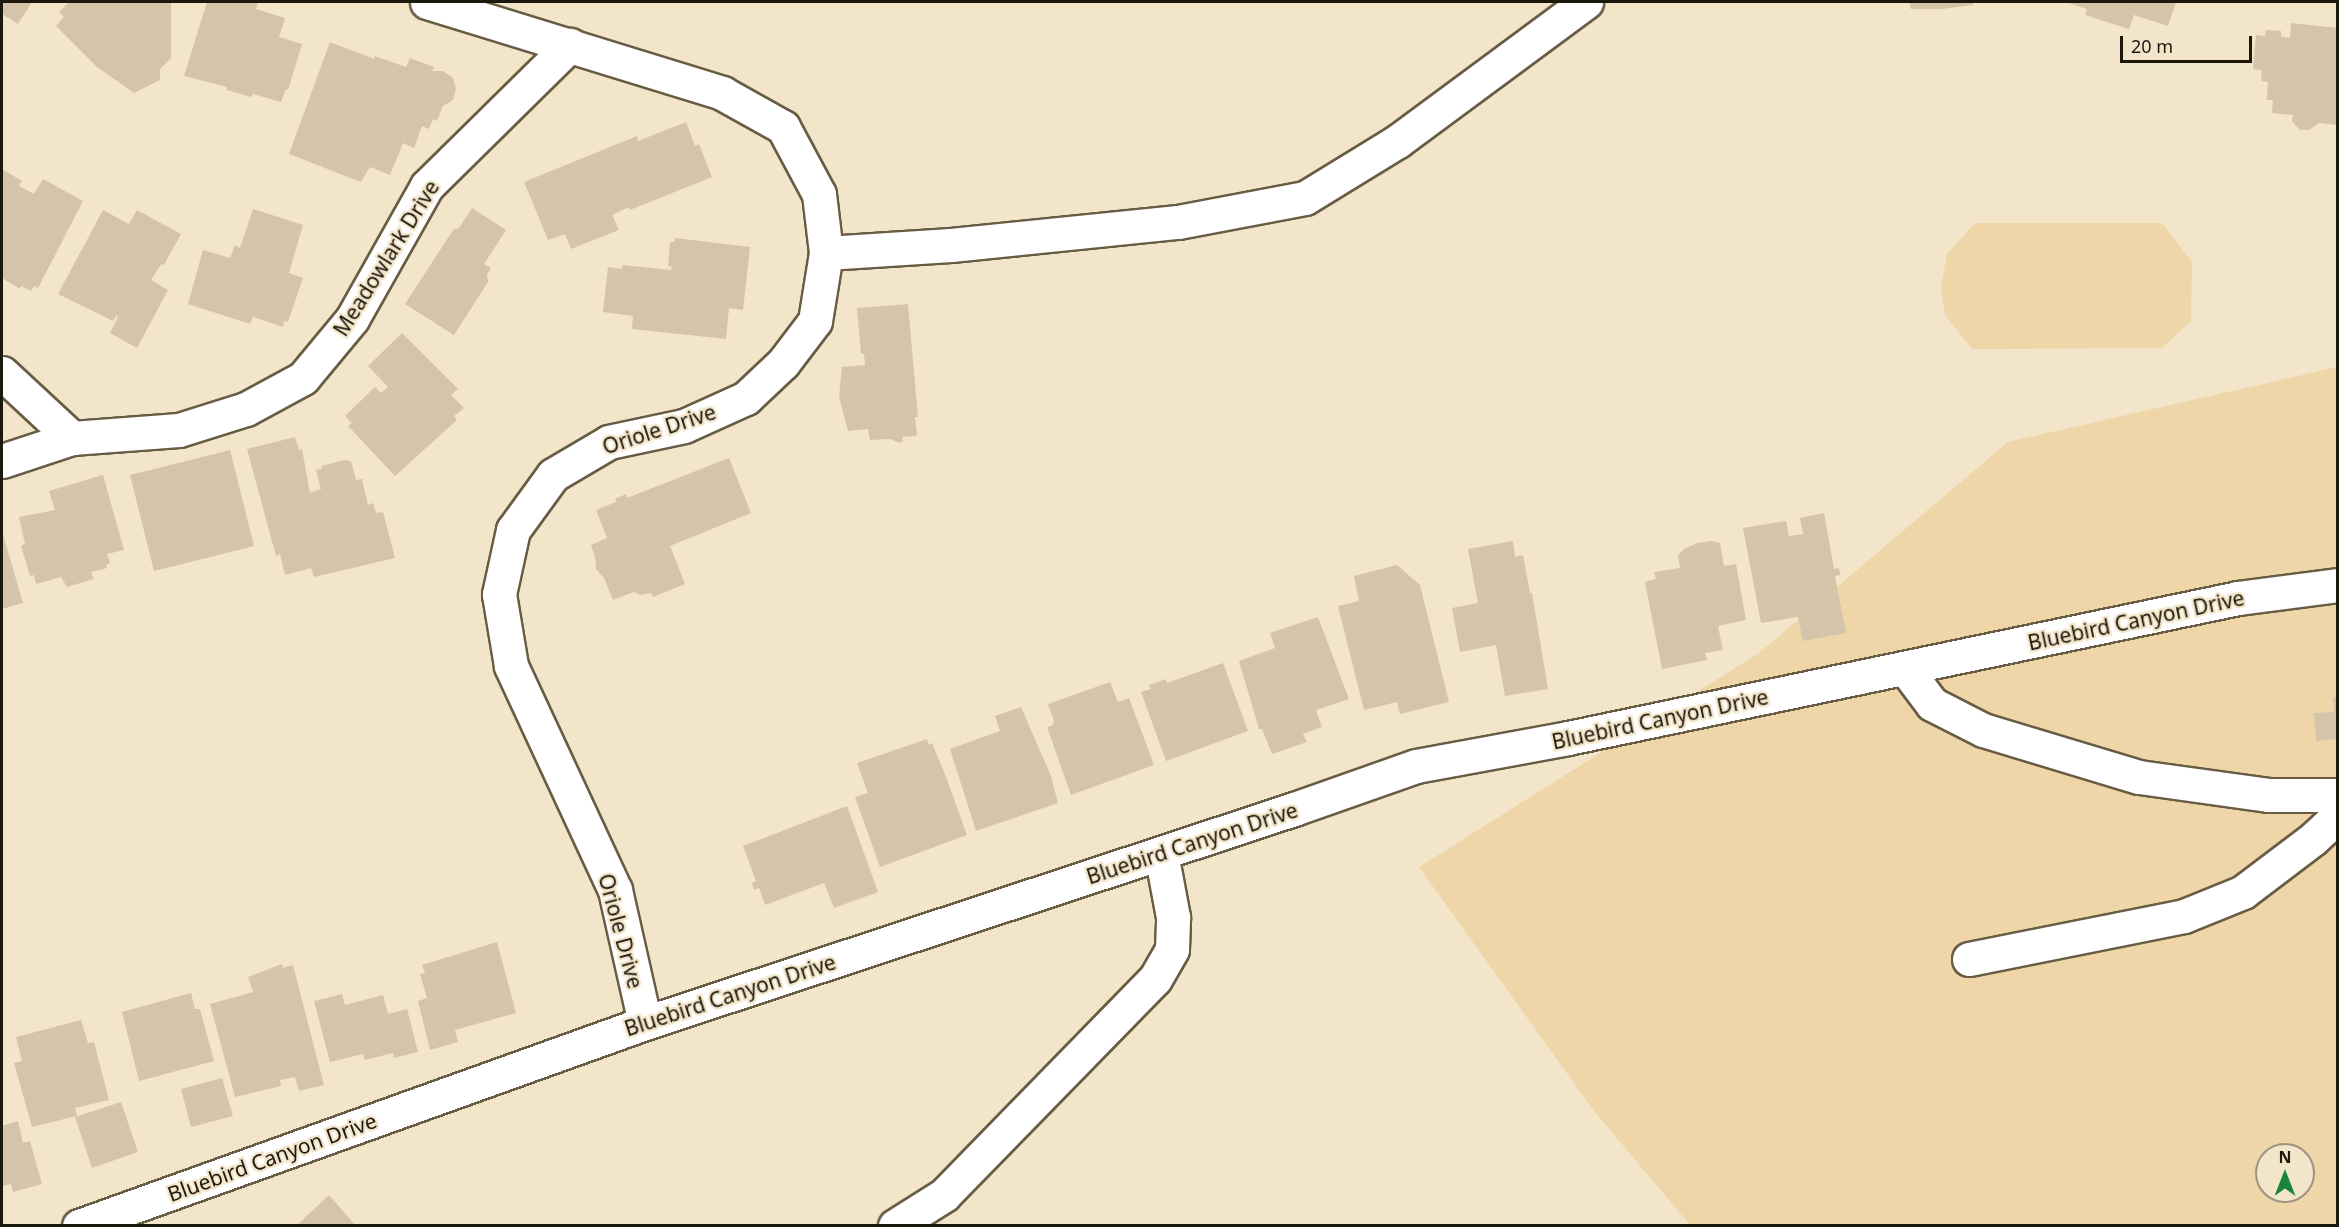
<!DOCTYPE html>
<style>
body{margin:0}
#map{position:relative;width:2339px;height:1227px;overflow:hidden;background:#f3e5c9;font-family:"Noto Sans",sans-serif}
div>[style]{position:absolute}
.green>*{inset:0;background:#eed6a9}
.building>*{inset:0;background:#d5c4aa}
.roads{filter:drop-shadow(2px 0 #695c44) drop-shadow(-2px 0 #695c44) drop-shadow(0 2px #695c44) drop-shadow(0 -2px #695c44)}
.minor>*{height:33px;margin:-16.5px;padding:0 16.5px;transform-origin:16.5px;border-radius:16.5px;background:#fff}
span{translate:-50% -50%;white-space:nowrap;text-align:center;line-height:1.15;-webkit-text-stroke:4.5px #f3e5c9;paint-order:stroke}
.street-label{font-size:21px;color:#1d180e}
.frame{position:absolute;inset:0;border:3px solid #1d180e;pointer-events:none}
.north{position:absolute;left:2255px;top:1143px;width:60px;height:60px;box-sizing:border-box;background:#f3e5c9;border:2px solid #9d937e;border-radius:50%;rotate:0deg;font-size:16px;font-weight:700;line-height:24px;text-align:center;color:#1d180e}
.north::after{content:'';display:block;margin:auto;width:21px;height:27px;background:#19843a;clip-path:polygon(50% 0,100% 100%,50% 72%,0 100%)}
.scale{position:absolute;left:2120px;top:36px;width:132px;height:27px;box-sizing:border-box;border:3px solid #1d180e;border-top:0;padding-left:8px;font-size:18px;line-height:21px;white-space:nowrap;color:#1d180e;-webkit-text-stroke:4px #f3e5c9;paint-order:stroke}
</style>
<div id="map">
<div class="green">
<div style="clip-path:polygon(1975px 223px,2162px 223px,2192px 262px,2191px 321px,2162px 348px,1972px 349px,1945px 315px,1941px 288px,1947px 254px)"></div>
<div style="clip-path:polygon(evenodd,2337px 367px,2337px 1225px,1690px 1225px,1594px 1111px,1419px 867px,1759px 653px,2008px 442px,2337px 367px,2267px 1155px,2303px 1155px,2303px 1191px,2267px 1191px,2267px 1155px)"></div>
</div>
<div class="building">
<div style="clip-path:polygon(2px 2px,32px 2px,18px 24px,2px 14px)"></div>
<div style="clip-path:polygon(69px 2px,171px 2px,171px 58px,160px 69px,160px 80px,134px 93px,97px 67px,56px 26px,64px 17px,59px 12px)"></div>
<div style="clip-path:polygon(207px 2px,258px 2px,256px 9px,285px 18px,279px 37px,302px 44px,288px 90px,286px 89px,281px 102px,253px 94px,251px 97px,227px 90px,227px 87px,184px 76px)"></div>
<div style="clip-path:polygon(1909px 2px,1973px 2px,1973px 5px,1942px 9px,1911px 9px)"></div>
<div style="clip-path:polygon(2065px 2px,2176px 2px,2168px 26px,2134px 15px,2129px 29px,2085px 15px,2087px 9px)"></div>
<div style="clip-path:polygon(2291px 23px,2338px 28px,2338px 125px,2319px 123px,2309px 130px,2300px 130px,2292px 121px,2293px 115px,2272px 113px,2273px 100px,2267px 100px,2268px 82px,2261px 81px,2262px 70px,2253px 69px,2256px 35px,2265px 36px,2266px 30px,2281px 31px,2281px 37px,2290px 38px)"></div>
<div style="clip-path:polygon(330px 42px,374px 59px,375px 56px,406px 67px,410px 58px,434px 67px,432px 71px,443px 71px,453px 78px,456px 89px,453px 100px,443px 106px,437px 121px,433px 119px,429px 129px,422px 126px,414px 148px,403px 143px,390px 175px,370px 167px,361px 182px,289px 154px)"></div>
<div style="clip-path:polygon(686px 122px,695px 146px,699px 144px,712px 177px,630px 210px,629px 207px,612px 215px,619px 230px,571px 249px,565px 234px,548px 240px,524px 182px,637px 136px,638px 141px)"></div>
<div style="clip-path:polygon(2px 169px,22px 181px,19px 186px,34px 194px,43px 179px,83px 201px,38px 288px,34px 286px,31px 291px,21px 286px,20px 289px,2px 278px)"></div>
<div style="clip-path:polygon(472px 208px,506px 230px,484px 264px,491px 268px,487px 275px,488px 282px,454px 335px,405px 304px,453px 230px,459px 228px)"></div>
<div style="clip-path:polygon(253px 209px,303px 225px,289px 273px,303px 278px,288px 322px,284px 321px,283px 327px,253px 317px,250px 324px,188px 304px,203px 250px,230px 258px,235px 245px,240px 248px)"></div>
<div style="clip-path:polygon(103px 210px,129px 224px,137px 210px,181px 234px,164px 265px,161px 264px,151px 280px,168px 290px,137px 348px,110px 333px,118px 317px,116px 316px,113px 321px,58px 294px)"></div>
<div style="clip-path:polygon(675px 238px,750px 247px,743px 310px,729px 308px,726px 339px,632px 329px,633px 316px,603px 312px,608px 267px,622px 269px,622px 265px,671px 270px,672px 266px,668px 266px,670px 242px,674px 242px)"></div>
<div style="clip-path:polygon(908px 304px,918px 417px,915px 417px,917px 436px,902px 437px,903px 442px,900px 443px,890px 439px,870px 440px,868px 429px,848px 431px,839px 397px,842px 367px,865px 365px,864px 354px,861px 354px,857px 308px)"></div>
<div style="clip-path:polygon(402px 333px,458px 389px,451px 395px,464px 408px,454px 416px,457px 420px,395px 476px,348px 426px,352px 423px,345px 416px,375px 387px,381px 393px,388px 387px,368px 366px)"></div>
<div style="clip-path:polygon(295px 437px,299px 450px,302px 449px,310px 493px,321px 489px,316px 470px,322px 469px,321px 466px,345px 460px,351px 461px,356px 480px,362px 479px,368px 505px,373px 503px,376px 513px,383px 512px,395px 558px,314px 577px,311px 568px,285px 575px,280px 554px,276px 556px,247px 449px)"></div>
<div style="clip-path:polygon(230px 450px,254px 546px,154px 571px,130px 475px)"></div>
<div style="clip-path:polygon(729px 458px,751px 513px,670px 546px,685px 584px,653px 597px,651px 593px,640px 595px,634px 592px,613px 600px,604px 578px,596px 569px,595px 557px,591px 545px,607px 538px,596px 510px,616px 502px,615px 499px,626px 494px,627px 498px)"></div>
<div style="clip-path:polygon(103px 475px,124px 550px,107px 554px,110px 563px,106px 565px,107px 568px,91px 572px,94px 579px,67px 587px,61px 577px,36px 584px,34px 575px,30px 576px,21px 546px,25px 544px,19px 517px,55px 510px,49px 491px)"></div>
<div style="clip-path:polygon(1824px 513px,1834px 569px,1839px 568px,1840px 575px,1835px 576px,1846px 633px,1803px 641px,1798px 617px,1761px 623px,1743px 528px,1786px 521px,1789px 536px,1803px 534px,1800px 518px)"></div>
<div style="clip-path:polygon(2px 531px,23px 603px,2px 609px)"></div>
<div style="clip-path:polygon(1513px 541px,1515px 557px,1523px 555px,1530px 593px,1532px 593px,1548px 689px,1505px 696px,1496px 645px,1460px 652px,1452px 608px,1478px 603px,1468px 549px)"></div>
<div style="clip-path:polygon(1711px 541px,1720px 543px,1724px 566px,1736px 564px,1746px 620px,1718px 626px,1723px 650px,1705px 653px,1707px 660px,1662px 669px,1645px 582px,1656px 579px,1654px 572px,1680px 568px,1678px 555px,1684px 549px,1697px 543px)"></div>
<div style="clip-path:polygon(1397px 565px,1420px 585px,1449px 702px,1400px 714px,1397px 702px,1364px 710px,1338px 606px,1359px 601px,1354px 576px)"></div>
<div style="clip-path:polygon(1318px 617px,1349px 699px,1316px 710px,1322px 727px,1303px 734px,1307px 742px,1272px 754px,1262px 729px,1259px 729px,1239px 661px,1275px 648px,1270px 633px)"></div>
<div style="clip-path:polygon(1223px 663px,1248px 731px,1166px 761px,1141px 692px,1151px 689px,1149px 685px,1166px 679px,1167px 683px)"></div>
<div style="clip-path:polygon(1110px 682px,1118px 702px,1129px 698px,1154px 765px,1071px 795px,1047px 727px,1053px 725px,1054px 721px,1048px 704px)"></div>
<div style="clip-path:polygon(2333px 697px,2338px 697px,2337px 739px,2316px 741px,2314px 713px,2334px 712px)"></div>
<div style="clip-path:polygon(1021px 707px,1051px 776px,1058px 803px,976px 831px,950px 749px,1000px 731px,995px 716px)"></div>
<div style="clip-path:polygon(927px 739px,929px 745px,932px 743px,946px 777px,967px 835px,880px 867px,855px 797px,868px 793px,857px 763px)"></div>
<div style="clip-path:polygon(847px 806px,878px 892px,834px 908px,824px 883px,765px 905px,759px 888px,754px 890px,752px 883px,756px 881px,743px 846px)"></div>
<div style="clip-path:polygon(497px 942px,516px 1013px,455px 1030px,458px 1042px,430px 1050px,418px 1001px,427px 998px,420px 974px,425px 973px,422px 965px)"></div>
<div style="clip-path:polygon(282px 964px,283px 968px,293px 965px,324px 1085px,299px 1091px,295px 1077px,280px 1080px,281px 1086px,235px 1097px,210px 1004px,253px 992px,248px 977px)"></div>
<div style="clip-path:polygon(191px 993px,195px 1009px,200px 1009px,214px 1061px,139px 1081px,122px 1012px)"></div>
<div style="clip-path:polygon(342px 994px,345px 1005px,383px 995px,388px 1014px,407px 1009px,418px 1052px,394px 1058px,393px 1053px,365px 1060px,363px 1054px,330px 1062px,314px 1001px)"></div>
<div style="clip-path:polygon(81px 1020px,88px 1043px,94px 1042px,109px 1100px,75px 1108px,77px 1116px,32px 1127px,14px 1063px,22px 1061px,16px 1037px)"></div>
<div style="clip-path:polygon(222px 1078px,233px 1116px,191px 1127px,181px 1089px)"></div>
<div style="clip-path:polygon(121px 1102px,138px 1152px,92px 1168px,75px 1117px)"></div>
<div style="clip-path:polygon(18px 1121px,23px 1143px,30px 1141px,42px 1184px,13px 1192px,11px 1184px,2px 1186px,2px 1126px)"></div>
<div style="clip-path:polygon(329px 1195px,356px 1226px,296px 1226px)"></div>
</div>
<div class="roads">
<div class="minor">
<div style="left:427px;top:2px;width:309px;rotate:17.1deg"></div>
<div style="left:722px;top:93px;width:70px;rotate:29.1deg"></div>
<div style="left:783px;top:127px;width:76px;rotate:61.8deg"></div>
<div style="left:819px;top:194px;width:59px;rotate:83.2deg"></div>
<div style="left:826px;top:253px;width:69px;rotate:99.2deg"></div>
<div style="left:815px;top:321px;width:53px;rotate:127.3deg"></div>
<div style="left:783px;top:363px;width:51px;rotate:136.6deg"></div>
<div style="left:746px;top:398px;width:68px;rotate:155.7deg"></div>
<div style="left:684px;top:426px;width:77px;rotate:168deg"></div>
<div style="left:609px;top:442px;width:65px;rotate:149.5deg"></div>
<div style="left:553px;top:475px;width:68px;rotate:126deg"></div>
<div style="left:513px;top:530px;width:66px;rotate:102.3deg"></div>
<div style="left:499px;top:594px;width:73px;rotate:80.5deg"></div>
<div style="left:511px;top:666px;width:247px;rotate:65.1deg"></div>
<div style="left:615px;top:890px;width:136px;rotate:77.3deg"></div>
<div style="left:826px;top:253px;width:125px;rotate:-3.7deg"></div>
<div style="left:951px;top:245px;width:228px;rotate:-5.8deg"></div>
<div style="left:1178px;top:222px;width:129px;rotate:-10.7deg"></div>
<div style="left:1305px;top:198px;width:109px;rotate:-31.5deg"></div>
<div style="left:1398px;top:141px;width:234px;rotate:-36.5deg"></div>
<div style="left:2px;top:373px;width:96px;rotate:42.9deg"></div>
<div style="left:2px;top:461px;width:74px;rotate:-18.2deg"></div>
<div style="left:72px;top:438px;width:107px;rotate:-4.3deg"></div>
<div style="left:179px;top:430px;width:70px;rotate:-17.4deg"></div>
<div style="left:246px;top:409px;width:65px;rotate:-28.5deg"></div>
<div style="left:303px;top:378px;width:77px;rotate:-50.3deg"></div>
<div style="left:352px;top:319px;width:153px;rotate:-60.6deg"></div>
<div style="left:427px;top:186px;width:201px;rotate:-44.6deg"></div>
<div style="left:1905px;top:668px;width:45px;rotate:53.1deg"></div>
<div style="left:1932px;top:704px;width:57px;rotate:27deg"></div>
<div style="left:1983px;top:730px;width:163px;rotate:16.8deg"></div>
<div style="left:2139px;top:777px;width:130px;rotate:7.9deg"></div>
<div style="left:2268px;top:795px;width:70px"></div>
<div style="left:1969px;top:959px;width:219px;rotate:-11.3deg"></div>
<div style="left:2184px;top:916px;width:64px;rotate:-22.1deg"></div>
<div style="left:2243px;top:892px;width:88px;rotate:-37.1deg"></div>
<div style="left:2313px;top:839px;width:34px;rotate:-43deg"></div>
<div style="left:79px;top:1226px;width:601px;rotate:-19.73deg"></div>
<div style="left:645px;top:1023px;width:683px;rotate:-18.25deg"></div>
<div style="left:1294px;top:809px;width:129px;rotate:-19.4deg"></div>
<div style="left:1416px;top:766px;width:155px;rotate:-10.4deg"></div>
<div style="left:1568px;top:738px;width:684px;rotate:-11.8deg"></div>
<div style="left:2238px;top:598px;width:101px;rotate:-7.4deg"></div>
<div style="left:895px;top:1226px;width:58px;rotate:-32.3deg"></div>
<div style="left:944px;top:1195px;width:302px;rotate:-45.7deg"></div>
<div style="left:1155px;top:979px;width:34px;rotate:-60deg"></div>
<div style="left:1172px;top:949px;width:32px;rotate:-88deg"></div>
<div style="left:1173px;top:917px;width:65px;rotate:-100.6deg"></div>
</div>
</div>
<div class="street-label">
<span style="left:386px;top:258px;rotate:-58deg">Meadowlark Drive</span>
<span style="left:659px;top:429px;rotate:-18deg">Oriole Drive</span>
<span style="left:2136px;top:620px;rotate:-12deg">Bluebird Canyon Drive</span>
<span style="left:1660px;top:719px;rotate:-12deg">Bluebird Canyon Drive</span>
<span style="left:1192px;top:843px;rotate:-18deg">Bluebird Canyon Drive</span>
<span style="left:621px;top:931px;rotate:75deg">Oriole Drive</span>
<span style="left:730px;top:995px;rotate:-18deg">Bluebird Canyon Drive</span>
<span style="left:272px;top:1157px;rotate:-20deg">Bluebird Canyon Drive</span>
</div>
<div class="frame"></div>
<div class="north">N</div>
<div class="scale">20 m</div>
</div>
